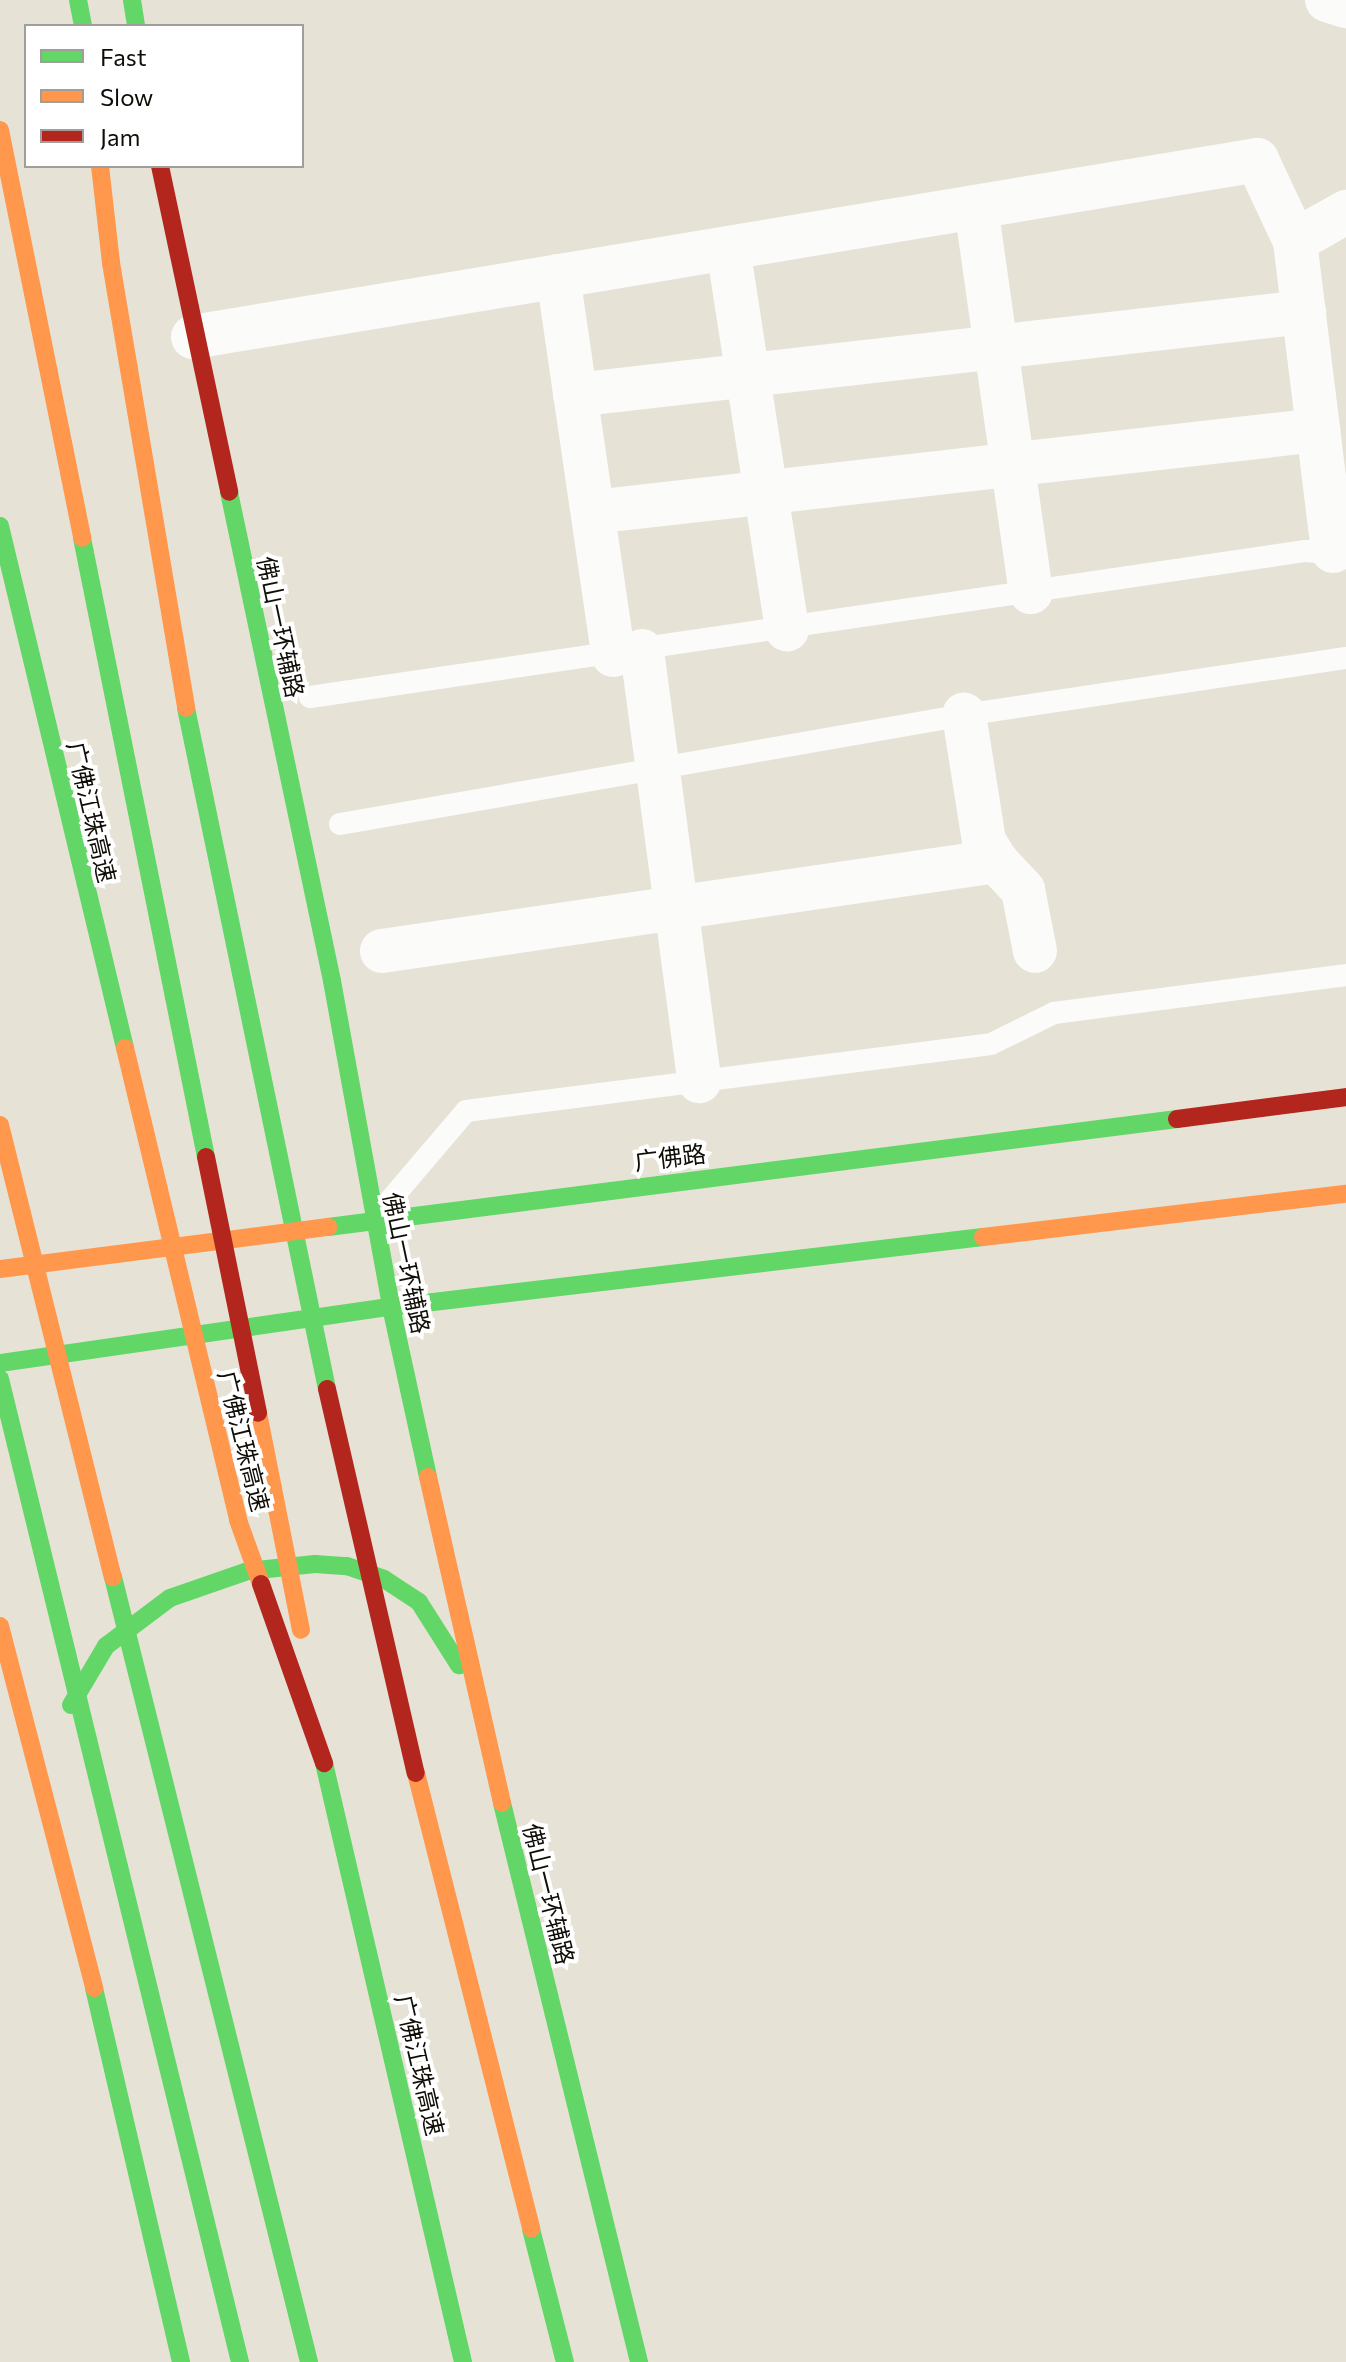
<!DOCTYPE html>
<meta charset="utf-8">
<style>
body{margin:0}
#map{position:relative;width:1346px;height:2362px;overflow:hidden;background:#e6e3d6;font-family:Commissioner,"Noto Sans SC",sans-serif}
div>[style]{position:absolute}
.lane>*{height:22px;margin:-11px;padding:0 11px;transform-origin:11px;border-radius:11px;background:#fbfbf9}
.street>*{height:44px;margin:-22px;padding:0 22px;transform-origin:22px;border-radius:22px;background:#fbfbf9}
.fast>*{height:18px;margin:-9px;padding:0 9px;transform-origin:9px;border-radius:9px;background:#63d668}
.slow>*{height:18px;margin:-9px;padding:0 9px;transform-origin:9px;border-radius:9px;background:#ff974d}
.jam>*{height:18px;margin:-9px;padding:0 9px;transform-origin:9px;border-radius:9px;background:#b3261e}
span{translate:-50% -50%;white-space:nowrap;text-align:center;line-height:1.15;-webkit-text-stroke:8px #fff;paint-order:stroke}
.street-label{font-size:24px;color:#0f0d06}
.legend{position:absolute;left:24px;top:24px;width:280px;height:144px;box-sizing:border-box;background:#fff;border:2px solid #9f9e9b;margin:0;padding:10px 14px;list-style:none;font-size:24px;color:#0f0d06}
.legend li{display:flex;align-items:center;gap:16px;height:40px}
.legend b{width:40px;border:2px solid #9f9e9b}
</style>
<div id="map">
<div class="lane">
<div style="left:310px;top:697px;width:1006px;rotate:-8.35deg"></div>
<div style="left:1305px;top:551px;width:33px;rotate:5deg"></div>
<div style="left:340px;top:824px;width:633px;rotate:-9.91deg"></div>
<div style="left:964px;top:715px;width:386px;rotate:-8.5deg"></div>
<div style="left:375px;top:1218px;width:140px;rotate:-49.6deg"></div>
<div style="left:466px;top:1111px;width:529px;rotate:-7.27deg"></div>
<div style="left:991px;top:1044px;width:70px;rotate:-26.2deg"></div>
<div style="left:1054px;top:1013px;width:294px;rotate:-7.4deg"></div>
</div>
<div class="street">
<div style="left:1327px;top:0;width:20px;rotate:18deg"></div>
<div style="left:976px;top:207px;width:389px;rotate:81.9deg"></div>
<div style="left:728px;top:248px;width:386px;rotate:81.2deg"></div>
<div style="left:558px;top:276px;width:383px;rotate:81.7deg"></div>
<div style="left:193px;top:337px;width:1079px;rotate:-9.44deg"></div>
<div style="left:1257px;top:160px;width:89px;rotate:64.9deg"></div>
<div style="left:575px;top:395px;width:734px;rotate:-6.5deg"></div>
<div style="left:593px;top:512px;width:730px;rotate:-6.45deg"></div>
<div style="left:1333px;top:551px;width:312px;rotate:-97deg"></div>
<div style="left:1295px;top:241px;width:59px;rotate:-29.6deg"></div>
<div style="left:642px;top:651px;width:434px;rotate:82.4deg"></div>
<div style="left:996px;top:861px;width:40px;rotate:47deg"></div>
<div style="left:1023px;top:890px;width:62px;rotate:78.9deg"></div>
<div style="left:382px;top:951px;width:621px;rotate:-8.34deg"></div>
<div style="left:996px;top:861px;width:23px;rotate:-121deg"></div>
<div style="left:984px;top:841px;width:128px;rotate:-99deg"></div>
</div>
<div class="fast">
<div style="left:78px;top:0;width:26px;rotate:79deg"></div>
<div style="left:132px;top:0;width:26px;rotate:81deg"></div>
<div style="left:229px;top:492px;width:500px;rotate:78.1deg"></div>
<div style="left:332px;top:981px;width:331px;rotate:79.7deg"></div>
<div style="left:391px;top:1307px;width:174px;rotate:77.7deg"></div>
<div style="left:0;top:526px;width:537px;rotate:76.53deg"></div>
<div style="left:82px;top:538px;width:631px;rotate:78.67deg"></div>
<div style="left:186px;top:708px;width:695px;rotate:78.3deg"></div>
<div style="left:328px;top:1227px;width:856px;rotate:-7.25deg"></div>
<div style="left:0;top:1363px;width:395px;rotate:-8.2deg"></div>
<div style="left:391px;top:1307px;width:596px;rotate:-6.74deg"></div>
<div style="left:0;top:1379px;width:1012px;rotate:76.28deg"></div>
<div style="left:113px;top:1577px;width:809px;rotate:75.98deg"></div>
<div style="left:71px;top:1705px;width:69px;rotate:-59.3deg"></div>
<div style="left:106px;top:1646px;width:80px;rotate:-36.9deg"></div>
<div style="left:170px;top:1598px;width:83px;rotate:-19.1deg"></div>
<div style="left:248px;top:1571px;width:67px;rotate:-6deg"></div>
<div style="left:315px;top:1564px;width:32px;rotate:4deg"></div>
<div style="left:347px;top:1566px;width:39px;rotate:19deg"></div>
<div style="left:384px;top:1579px;width:42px;rotate:33.3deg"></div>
<div style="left:419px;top:1602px;width:75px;rotate:57.6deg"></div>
<div style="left:324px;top:1763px;width:615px;rotate:76.94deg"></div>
<div style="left:502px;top:1803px;width:576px;rotate:76.23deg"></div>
<div style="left:94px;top:1988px;width:384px;rotate:76.9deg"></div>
<div style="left:531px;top:2229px;width:137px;rotate:75.7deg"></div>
</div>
<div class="slow">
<div style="left:0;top:130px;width:416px;rotate:78.6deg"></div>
<div style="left:100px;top:166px;width:98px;rotate:83.5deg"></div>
<div style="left:111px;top:263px;width:451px;rotate:80.4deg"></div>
<div style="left:125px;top:1048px;width:485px;rotate:76.5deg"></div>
<div style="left:238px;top:1520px;width:68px;rotate:70.2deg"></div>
<div style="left:0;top:1125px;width:466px;rotate:76deg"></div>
<div style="left:983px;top:1237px;width:366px;rotate:-6.8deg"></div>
<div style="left:0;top:1269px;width:331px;rotate:-7.3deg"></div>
<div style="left:258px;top:1413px;width:221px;rotate:78.8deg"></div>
<div style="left:428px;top:1477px;width:334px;rotate:77.2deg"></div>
<div style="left:0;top:1626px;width:374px;rotate:75.4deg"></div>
<div style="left:416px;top:1773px;width:470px;rotate:75.8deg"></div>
</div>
<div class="jam">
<div style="left:160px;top:166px;width:333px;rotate:78deg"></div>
<div style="left:1177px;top:1119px;width:170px;rotate:-7.4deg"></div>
<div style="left:206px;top:1157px;width:261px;rotate:78.5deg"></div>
<div style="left:327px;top:1389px;width:394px;rotate:77deg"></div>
<div style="left:261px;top:1584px;width:190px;rotate:70.6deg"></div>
</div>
<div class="street-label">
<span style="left:281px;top:627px;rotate:78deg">佛山一环辅路</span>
<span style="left:92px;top:812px;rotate:77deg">广佛江珠高速</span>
<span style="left:670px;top:1157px;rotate:-7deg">广佛路</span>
<span style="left:407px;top:1263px;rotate:78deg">佛山一环辅路</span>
<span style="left:244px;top:1441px;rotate:76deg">广佛江珠高速</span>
<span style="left:549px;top:1894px;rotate:76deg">佛山一环辅路</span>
<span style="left:420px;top:2065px;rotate:77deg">广佛江珠高速</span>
</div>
<ul class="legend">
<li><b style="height:10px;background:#63d668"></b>Fast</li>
<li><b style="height:10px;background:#ff974d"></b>Slow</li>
<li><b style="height:10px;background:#b3261e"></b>Jam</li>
</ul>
</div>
